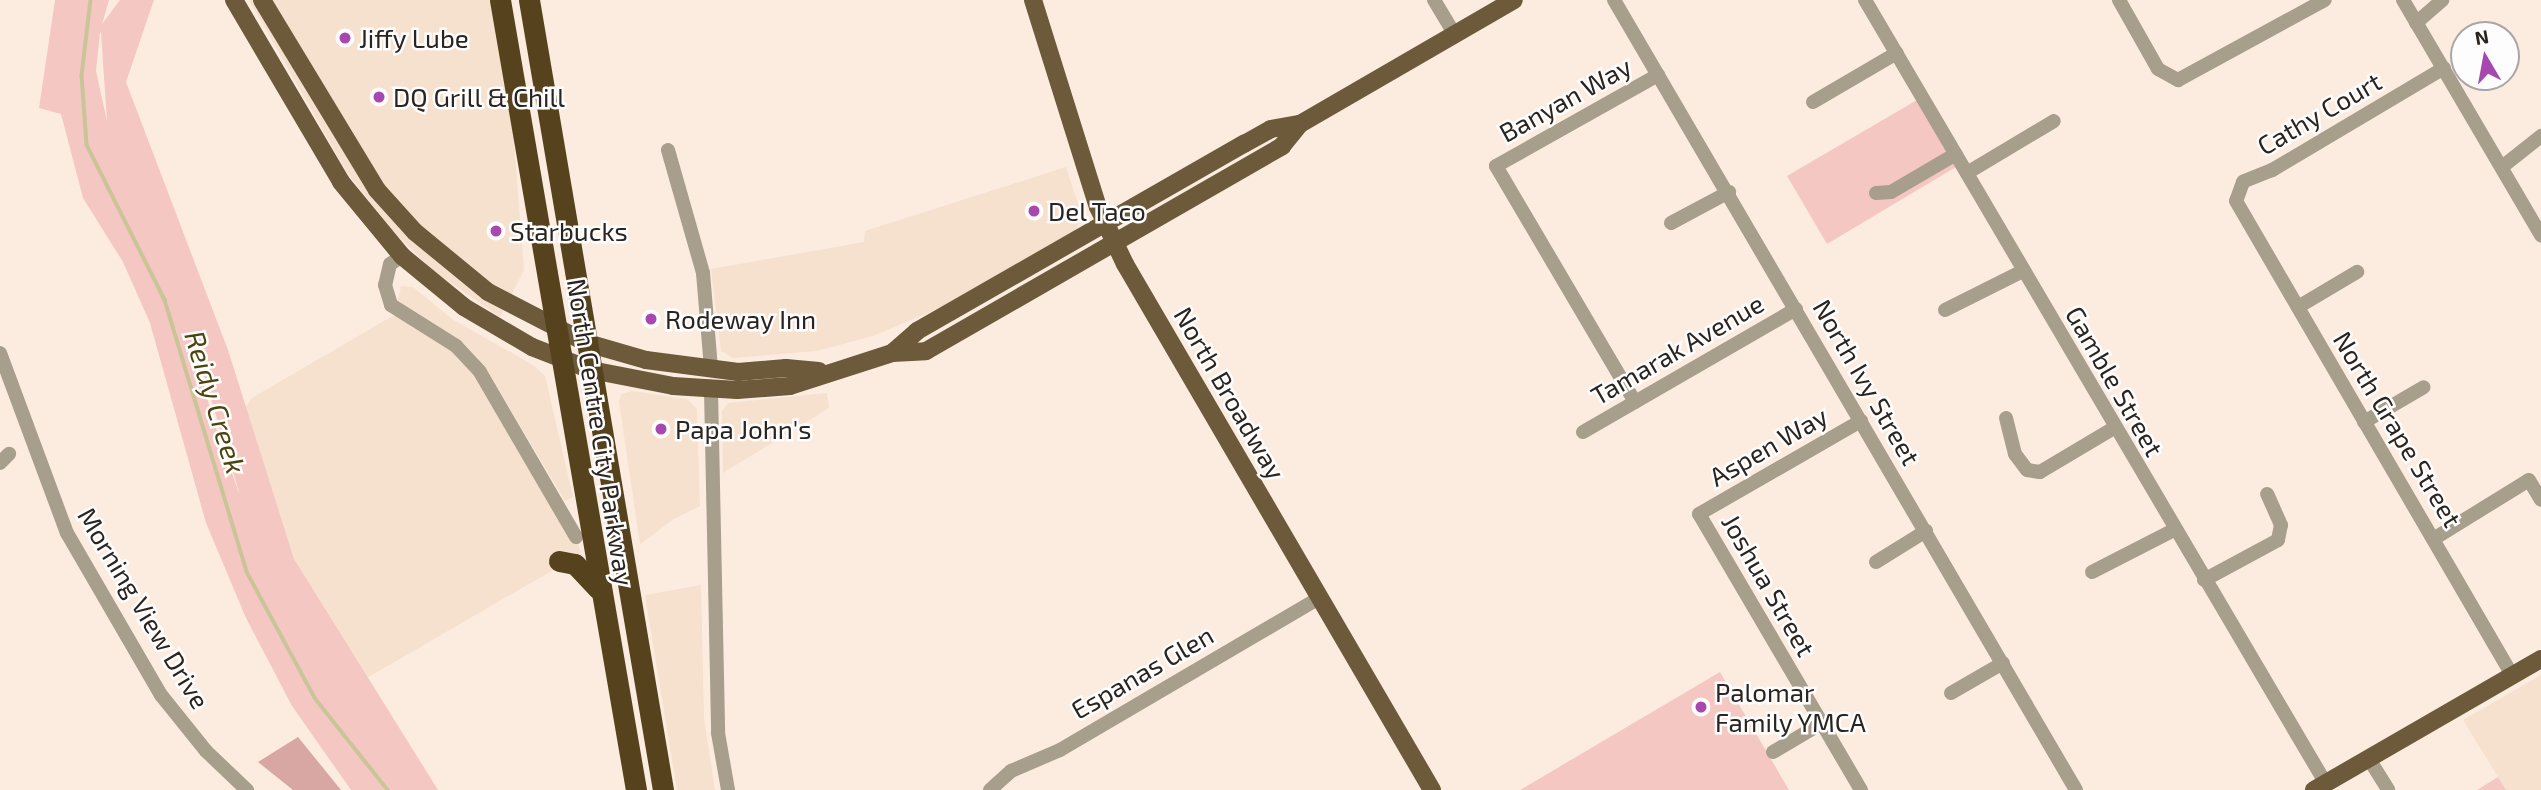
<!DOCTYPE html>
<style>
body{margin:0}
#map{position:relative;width:2541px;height:790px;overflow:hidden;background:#fcece0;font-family:"Exo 2",sans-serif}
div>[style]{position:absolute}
.built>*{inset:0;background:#f6e0ce}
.green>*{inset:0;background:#f5c7c3}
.forest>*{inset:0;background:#d9a7a3}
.stream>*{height:3.5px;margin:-1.75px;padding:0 1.75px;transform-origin:1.75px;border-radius:1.75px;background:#cac598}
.minor>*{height:14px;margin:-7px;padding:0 7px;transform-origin:7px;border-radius:7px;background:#a79e8c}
.major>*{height:18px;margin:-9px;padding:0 9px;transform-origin:9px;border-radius:9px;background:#6c5a3b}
.highway>*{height:21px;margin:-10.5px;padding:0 10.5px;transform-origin:10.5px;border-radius:10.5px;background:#56431d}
.dots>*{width:19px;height:19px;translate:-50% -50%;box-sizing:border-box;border:4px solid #fdfdfd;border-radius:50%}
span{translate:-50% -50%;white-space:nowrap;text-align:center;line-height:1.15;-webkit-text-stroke:5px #fdfdfd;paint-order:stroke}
.poi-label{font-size:26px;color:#2a2420}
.left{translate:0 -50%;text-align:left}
.street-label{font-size:26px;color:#2a2420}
.water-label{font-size:28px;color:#4c440d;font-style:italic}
.north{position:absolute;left:2450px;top:21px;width:70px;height:70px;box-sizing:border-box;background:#fdfdfd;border:2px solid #a9a6a5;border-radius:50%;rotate:350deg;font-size:19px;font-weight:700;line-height:28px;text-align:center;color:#2a2420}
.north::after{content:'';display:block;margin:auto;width:24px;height:32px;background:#a748b1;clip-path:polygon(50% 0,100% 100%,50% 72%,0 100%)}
</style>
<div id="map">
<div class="built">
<div style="clip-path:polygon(249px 0,490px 0,513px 131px,524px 270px,500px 317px,431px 269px,392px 230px,348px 174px)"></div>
<div style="clip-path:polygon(1066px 167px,1081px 213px,1077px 229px,944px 306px,873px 336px,817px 351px,733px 358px,721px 351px,711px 269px,864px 242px,865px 231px)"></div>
<div style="clip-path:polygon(401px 286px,413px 287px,452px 319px,533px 365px,545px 376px,573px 497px,565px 501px,487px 370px,398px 301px)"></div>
<div style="clip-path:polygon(401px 311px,456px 346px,576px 537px,581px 554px,365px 679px,325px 623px,294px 559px,244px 409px,252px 398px)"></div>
<div style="clip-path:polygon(632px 391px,687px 399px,697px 409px,700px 506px,674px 519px,640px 544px,619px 402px,621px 394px)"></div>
<div style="clip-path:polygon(827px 393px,829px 408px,723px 473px,722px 411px,728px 403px)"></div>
<div style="clip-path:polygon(701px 585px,704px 718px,715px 790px,677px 790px,645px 595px)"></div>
<div style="clip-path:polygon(2541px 675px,2541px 790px,2506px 790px,2463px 720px)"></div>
</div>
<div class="green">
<div style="clip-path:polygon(evenodd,55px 0,109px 0,102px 24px,120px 0,154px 0,126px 82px,228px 350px,294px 559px,438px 790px,351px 790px,292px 706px,246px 618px,206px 523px,150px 323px,123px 262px,83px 198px,61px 114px,39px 108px,55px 0,100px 32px,101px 33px,107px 121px,96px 71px,100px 32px,55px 0,192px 336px,239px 492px,239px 493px,212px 417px,192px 336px)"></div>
<div style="clip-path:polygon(1917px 100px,1956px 167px,1827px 244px,1787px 176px)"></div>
<div style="clip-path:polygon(1720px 672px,1789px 790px,1520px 790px)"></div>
<div style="clip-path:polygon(2498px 777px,2506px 790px,2477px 790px)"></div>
</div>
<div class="forest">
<div style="clip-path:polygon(298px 737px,341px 790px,293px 790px,258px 762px)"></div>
</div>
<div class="stream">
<div style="left:91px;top:0;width:76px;rotate:96.8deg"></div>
<div style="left:82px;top:75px;width:70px;rotate:85.9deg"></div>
<div style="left:87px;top:145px;width:174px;rotate:63.3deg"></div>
<div style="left:165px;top:300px;width:284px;rotate:73.2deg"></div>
<div style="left:247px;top:572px;width:143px;rotate:61.6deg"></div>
<div style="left:315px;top:698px;width:117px;rotate:51.6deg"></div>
</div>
<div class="minor">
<div style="left:1434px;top:0;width:41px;rotate:59deg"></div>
<div style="left:1614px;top:0;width:915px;rotate:59.68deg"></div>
<div style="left:1865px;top:0;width:909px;rotate:59.54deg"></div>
<div style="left:2119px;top:0;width:79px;rotate:60.5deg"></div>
<div style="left:2158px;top:69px;width:23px;rotate:29deg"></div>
<div style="left:2178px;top:80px;width:167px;rotate:-28.6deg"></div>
<div style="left:2403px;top:0;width:273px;rotate:59.6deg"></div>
<div style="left:2416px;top:23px;width:35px;rotate:-41deg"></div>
<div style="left:2444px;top:68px;width:200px;rotate:149.3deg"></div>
<div style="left:2272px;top:170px;width:31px;rotate:158deg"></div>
<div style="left:2243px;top:182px;width:20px;rotate:110deg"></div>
<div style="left:2236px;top:201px;width:548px;rotate:59.79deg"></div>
<div style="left:1813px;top:102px;width:97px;rotate:-30.3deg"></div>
<div style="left:668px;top:150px;width:128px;rotate:74.1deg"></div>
<div style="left:703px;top:273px;width:96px;rotate:85.2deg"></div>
<div style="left:2502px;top:167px;width:50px;rotate:-38.5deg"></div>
<div style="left:1967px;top:173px;width:101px;rotate:-30.9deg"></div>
<div style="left:1876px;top:193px;width:15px;rotate:-4deg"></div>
<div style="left:1891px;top:192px;width:75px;rotate:-30.3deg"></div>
<div style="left:1671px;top:223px;width:66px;rotate:-28.1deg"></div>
<div style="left:402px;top:256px;width:14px;rotate:146deg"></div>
<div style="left:390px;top:264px;width:22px;rotate:103deg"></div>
<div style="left:385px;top:285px;width:21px;rotate:73deg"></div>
<div style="left:391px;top:305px;width:77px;rotate:32.2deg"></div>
<div style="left:456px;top:346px;width:35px;rotate:47deg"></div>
<div style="left:480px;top:372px;width:191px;rotate:59.8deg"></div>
<div style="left:2298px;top:307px;width:69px;rotate:-30.7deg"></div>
<div style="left:1945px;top:310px;width:87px;rotate:-26.6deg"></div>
<div style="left:0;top:353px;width:192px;rotate:69.6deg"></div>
<div style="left:67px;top:533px;width:187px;rotate:59.9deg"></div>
<div style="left:161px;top:695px;width:72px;rotate:51.2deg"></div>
<div style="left:206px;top:751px;width:57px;rotate:43.6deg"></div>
<div style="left:711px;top:390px;width:343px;rotate:88.8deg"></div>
<div style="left:718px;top:733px;width:58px;rotate:80deg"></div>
<div style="left:1635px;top:402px;width:274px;rotate:-120.5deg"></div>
<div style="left:1496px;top:166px;width:186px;rotate:-29.3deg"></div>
<div style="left:2006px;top:418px;width:37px;rotate:76deg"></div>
<div style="left:2015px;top:454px;width:20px;rotate:53deg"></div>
<div style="left:2027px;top:470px;width:13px;rotate:9deg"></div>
<div style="left:2040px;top:472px;width:86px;rotate:-30.7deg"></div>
<div style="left:2364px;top:422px;width:69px;rotate:-30.3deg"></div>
<div style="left:1583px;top:432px;width:246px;rotate:-30deg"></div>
<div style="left:0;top:463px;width:13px;rotate:-45deg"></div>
<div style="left:2435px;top:538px;width:110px;rotate:-31.7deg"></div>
<div style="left:2529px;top:480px;width:23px;rotate:59deg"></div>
<div style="left:1876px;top:562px;width:59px;rotate:-31.8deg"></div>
<div style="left:2092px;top:572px;width:92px;rotate:-27.1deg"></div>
<div style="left:2204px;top:580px;width:84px;rotate:-28.4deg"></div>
<div style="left:2278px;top:540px;width:15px;rotate:-79deg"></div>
<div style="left:2281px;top:525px;width:34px;rotate:-114deg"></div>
<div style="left:1951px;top:693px;width:60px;rotate:-30deg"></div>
<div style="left:1773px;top:752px;width:57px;rotate:-30.6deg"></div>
<div style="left:2369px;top:759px;width:36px;rotate:58deg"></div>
<div style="left:990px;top:790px;width:28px;rotate:-42deg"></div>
<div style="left:1011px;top:771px;width:53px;rotate:-23.2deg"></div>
<div style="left:1060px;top:750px;width:300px;rotate:-30.4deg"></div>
<div style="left:1861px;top:790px;width:320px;rotate:-120.4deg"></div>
<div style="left:1699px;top:514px;width:187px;rotate:-29.9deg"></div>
</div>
<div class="major">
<div style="left:234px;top:0;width:211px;rotate:59.5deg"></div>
<div style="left:341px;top:182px;width:96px;rotate:50.5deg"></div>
<div style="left:402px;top:256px;width:80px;rotate:39.4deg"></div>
<div style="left:464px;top:307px;width:79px;rotate:30.5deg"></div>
<div style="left:532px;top:347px;width:63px;rotate:21.3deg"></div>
<div style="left:591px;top:370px;width:84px;rotate:11deg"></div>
<div style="left:673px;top:386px;width:64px;rotate:3.6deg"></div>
<div style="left:737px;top:390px;width:53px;rotate:-4.3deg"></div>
<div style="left:790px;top:386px;width:107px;rotate:-17.9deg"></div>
<div style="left:892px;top:353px;width:34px;rotate:-3deg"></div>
<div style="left:926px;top:351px;width:411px;rotate:-29.9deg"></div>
<div style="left:1282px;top:146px;width:28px;rotate:-51deg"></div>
<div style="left:262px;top:0;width:222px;rotate:58.8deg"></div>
<div style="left:377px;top:190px;width:57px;rotate:47.9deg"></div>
<div style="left:415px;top:232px;width:94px;rotate:39.4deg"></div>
<div style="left:488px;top:292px;width:111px;rotate:27.3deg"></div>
<div style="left:587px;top:343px;width:61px;rotate:16.1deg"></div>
<div style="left:646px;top:360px;width:93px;rotate:7.4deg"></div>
<div style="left:738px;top:372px;width:48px;rotate:-4.8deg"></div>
<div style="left:786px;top:368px;width:33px;rotate:5deg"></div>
<div style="left:1033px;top:0;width:217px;rotate:72.6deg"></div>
<div style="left:1098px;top:207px;width:63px;rotate:64.7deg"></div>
<div style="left:1125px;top:264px;width:609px;rotate:59.73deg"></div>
<div style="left:892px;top:353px;width:33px;rotate:-41deg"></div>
<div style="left:917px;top:331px;width:377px;rotate:-29.8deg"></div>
<div style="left:1244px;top:144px;width:31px;rotate:-29deg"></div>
<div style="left:1271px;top:129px;width:29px;rotate:-10deg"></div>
<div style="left:1300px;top:124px;width:247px;rotate:-30.1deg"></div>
<div style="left:2314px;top:790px;width:262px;rotate:-30deg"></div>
</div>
<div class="highway">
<div style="left:500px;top:0;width:802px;rotate:80.23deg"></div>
<div style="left:529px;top:0;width:801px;rotate:80.37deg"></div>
<div style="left:559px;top:561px;width:16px;rotate:11deg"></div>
<div style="left:575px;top:564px;width:34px;rotate:47deg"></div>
</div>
<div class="dots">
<div style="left:345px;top:38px;background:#a748b1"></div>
<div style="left:379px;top:97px;background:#a748b1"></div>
<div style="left:1034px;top:211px;background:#a748b1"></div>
<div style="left:496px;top:231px;background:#a748b1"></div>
<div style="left:651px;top:319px;background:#a748b1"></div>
<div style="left:661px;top:429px;background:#a748b1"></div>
<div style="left:1701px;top:707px;background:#a748b1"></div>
</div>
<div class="poi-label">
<span class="left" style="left:359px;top:38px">Jiffy Lube</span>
<span class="left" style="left:393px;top:97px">DQ Grill &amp; Chill</span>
<span class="left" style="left:1048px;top:211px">Del Taco</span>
<span class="left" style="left:510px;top:231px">Starbucks</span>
<span class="left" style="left:665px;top:319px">Rodeway Inn</span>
<span class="left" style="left:675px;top:429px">Papa John's</span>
<span class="left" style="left:1715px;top:707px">Palomar<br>Family YMCA</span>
</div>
<div class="street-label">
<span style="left:1565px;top:99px;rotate:-29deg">Banyan Way</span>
<span style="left:2319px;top:113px;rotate:-30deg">Cathy Court</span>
<span style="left:1677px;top:349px;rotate:-30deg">Tamarak Avenue</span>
<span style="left:2115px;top:381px;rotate:60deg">Gamble Street</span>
<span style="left:1867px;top:382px;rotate:60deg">North Ivy Street</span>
<span style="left:1230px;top:393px;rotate:60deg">North Broadway</span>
<span style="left:2398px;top:429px;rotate:59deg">North Grape Street</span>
<span style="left:601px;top:432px;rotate:81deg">North Centre City Parkway</span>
<span style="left:1768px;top:446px;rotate:-30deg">Aspen Way</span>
<span style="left:1769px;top:585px;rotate:60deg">Joshua Street</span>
<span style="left:144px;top:608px;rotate:59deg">Morning View Drive</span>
<span style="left:1142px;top:672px;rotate:-30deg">Espanas Glen</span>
</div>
<div class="water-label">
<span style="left:216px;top:402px;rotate:73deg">Reidy Creek</span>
</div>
<div class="north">N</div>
</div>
